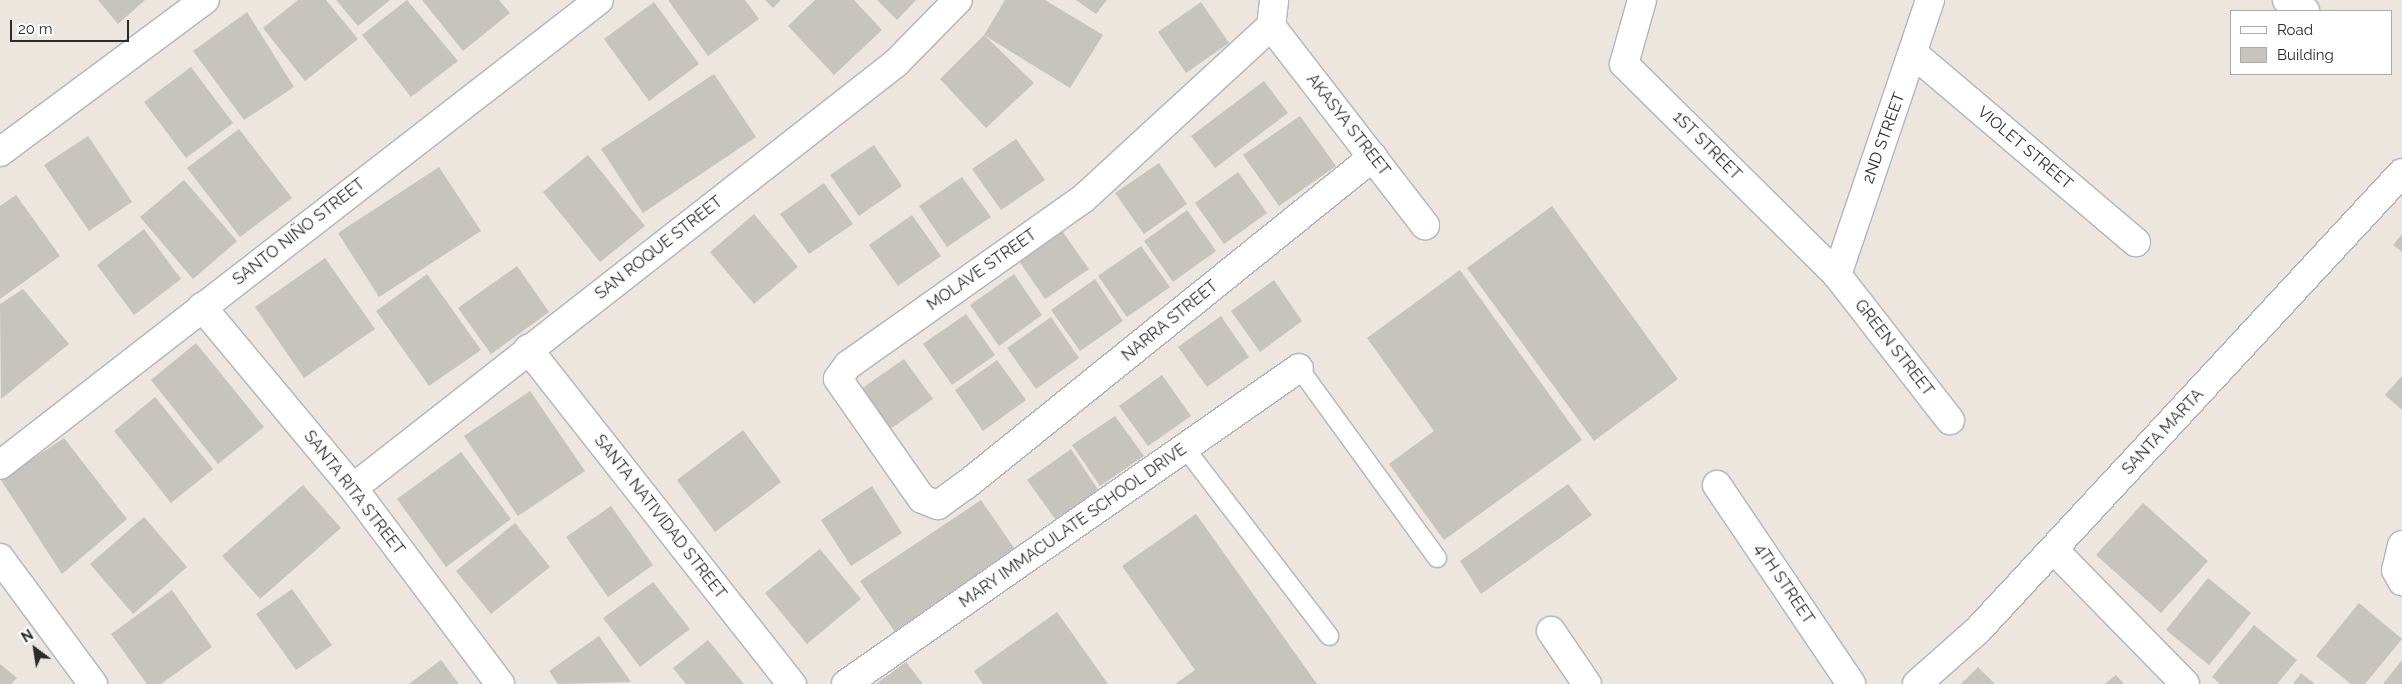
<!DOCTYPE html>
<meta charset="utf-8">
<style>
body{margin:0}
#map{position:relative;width:2402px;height:684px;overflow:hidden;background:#ece6de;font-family:Raleway,sans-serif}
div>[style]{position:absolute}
.building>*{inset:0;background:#c7c3bd}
.roads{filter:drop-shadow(1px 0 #b1b4bd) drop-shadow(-1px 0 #b1b4bd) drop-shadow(0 1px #b1b4bd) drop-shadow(0 -1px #b1b4bd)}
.lane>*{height:18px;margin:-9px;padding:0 9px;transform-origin:9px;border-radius:9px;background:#fff}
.street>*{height:28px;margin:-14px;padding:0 14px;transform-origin:14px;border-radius:14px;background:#fff}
span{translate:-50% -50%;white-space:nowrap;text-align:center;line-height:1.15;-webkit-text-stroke:4px #fff;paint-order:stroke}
.street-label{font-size:16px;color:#2b2b2b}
.legend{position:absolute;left:2230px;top:10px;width:162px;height:65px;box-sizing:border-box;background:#fff;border:1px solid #aaa;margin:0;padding:6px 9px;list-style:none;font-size:15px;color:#2b2b2b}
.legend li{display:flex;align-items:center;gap:10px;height:25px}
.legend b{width:25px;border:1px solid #aaa}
.north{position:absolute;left:10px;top:624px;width:50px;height:50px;-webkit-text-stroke:4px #fff;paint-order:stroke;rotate:329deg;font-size:14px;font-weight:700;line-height:20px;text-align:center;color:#2b2b2b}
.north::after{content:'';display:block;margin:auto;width:18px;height:22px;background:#2b2b2b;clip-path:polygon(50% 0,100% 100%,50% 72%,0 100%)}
.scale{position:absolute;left:10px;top:20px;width:119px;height:22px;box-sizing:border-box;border:2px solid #2b2b2b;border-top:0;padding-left:6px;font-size:15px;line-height:18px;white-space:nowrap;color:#2b2b2b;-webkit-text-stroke:4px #fff;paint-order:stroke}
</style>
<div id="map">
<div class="building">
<div style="clip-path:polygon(98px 0,145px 0,118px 24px)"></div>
<div style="clip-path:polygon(298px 0,326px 0,358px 39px,305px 81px,263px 28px)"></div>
<div style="clip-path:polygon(336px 0,390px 0,358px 26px)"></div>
<div style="clip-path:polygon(407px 0,458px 61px,411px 97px,362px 35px)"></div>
<div style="clip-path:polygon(422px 0,499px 0,510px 13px,463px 51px)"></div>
<div style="clip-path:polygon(668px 0,745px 0,759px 19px,708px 56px)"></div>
<div style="clip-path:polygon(765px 0,781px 0,773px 8px)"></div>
<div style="clip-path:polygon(815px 0,854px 0,882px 30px,834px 75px,788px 26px)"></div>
<div style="clip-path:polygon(877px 0,916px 0,897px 20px)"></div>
<div style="clip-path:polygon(1005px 0,1045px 0,1103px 35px,1070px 88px,984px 35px)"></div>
<div style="clip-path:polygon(1076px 0,1107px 0,1096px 14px)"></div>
<div style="clip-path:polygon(654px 2px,699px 64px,649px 101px,604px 39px)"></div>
<div style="clip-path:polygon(1201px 2px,1229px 43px,1186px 73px,1158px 32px)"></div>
<div style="clip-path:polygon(247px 12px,294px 87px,244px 120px,193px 51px)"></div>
<div style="clip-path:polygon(984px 35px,1034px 83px,986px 128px,940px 79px)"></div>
<div style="clip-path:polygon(191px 67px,233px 123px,186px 158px,144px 102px)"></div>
<div style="clip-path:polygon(714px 74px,756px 137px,643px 213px,601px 149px)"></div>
<div style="clip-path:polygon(1264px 81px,1288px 113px,1215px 168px,1191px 136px)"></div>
<div style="clip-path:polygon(1300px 116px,1336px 166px,1279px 206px,1243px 155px)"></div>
<div style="clip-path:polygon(239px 129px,292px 198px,240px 237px,187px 168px)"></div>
<div style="clip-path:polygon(88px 136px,132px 202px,89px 231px,44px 165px)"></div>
<div style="clip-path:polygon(1016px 139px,1045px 180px,1001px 210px,972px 169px)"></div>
<div style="clip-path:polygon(874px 145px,902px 186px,859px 216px,830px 175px)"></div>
<div style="clip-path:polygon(588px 155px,645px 226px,600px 262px,543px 192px)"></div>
<div style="clip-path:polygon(1159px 163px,1187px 204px,1144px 234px,1115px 193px)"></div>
<div style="clip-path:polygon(439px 167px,481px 231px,379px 297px,338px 233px)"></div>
<div style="clip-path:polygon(1238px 172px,1267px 213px,1224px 244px,1195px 203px)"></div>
<div style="clip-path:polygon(962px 177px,991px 217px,947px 247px,919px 206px)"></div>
<div style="clip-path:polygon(184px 180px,237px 241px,193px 279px,140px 217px)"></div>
<div style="clip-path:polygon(824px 183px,853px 224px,809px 254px,780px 214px)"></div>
<div style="clip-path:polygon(16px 195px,60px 256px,0 299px,0 206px)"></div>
<div style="clip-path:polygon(1552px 206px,1678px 379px,1594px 441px,1467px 268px)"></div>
<div style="clip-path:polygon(1187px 210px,1216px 251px,1173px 282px,1144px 241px)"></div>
<div style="clip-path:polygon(754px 214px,798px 267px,754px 304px,710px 252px)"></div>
<div style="clip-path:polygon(912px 215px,941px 256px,898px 286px,869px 245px)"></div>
<div style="clip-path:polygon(1060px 228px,1089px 269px,1045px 299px,1017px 258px)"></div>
<div style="clip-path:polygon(144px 229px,181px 279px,134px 315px,97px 265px)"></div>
<div style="clip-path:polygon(2402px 234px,2402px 252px,2393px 245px)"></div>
<div style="clip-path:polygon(1141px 246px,1170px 287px,1127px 317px,1098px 276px)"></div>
<div style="clip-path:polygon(325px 258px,375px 329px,304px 378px,255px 307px)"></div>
<div style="clip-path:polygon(517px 266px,549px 312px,491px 354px,458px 308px)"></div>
<div style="clip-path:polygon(1460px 270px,1582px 440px,1444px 540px,1389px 464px,1434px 431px,1367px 338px)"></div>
<div style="clip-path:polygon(427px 274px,481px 350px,429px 386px,376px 311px)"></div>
<div style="clip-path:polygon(1014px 274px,1042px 315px,999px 346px,970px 305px)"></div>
<div style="clip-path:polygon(1095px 279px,1123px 321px,1080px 351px,1051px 310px)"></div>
<div style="clip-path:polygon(1274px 280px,1302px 321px,1260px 352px,1231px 311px)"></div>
<div style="clip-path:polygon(23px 289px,69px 344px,1px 399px,0 304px)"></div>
<div style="clip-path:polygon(966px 314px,995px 355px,952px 385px,923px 344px)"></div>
<div style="clip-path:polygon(1221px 316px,1249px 357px,1207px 387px,1178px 347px)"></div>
<div style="clip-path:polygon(1051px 317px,1079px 358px,1036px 389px,1007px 348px)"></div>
<div style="clip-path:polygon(196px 343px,264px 427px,218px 464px,151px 380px)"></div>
<div style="clip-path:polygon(904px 359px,933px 399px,889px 430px,861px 389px)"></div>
<div style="clip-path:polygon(997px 360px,1026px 400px,983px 431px,955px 390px)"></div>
<div style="clip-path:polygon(1162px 375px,1191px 416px,1148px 446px,1119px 406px)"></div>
<div style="clip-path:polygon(2402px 376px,2402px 410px,2385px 395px)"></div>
<div style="clip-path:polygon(530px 391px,585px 471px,518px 516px,464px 436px)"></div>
<div style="clip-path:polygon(155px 397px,213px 469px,171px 503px,114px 431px)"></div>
<div style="clip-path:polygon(1115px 416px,1144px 456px,1100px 486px,1072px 445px)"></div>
<div style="clip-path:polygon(743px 430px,781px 482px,715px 532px,677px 480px)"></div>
<div style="clip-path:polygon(64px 438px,127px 519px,62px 574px,1px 480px)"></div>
<div style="clip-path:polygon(1071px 449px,1099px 491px,1056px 520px,1027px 480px)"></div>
<div style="clip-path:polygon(461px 452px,511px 519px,446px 567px,397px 499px)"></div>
<div style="clip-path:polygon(1568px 484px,1592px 515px,1481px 594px,1460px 561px)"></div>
<div style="clip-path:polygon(303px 485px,341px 528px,260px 599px,222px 556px)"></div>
<div style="clip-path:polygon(872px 486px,902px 533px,851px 566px,821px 520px)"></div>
<div style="clip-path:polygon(981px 500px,1016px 551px,895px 632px,860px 581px)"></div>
<div style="clip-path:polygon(2143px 503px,2208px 561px,2161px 613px,2096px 555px)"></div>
<div style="clip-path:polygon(611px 506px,653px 565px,608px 597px,566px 537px)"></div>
<div style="clip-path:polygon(1196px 514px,1317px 684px,1175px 684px,1195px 670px,1122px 566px)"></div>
<div style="clip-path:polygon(144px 517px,187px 567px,133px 614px,90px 564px)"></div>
<div style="clip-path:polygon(515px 523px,550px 567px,491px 614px,456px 571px)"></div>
<div style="clip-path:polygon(820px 549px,861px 599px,807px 644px,765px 593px)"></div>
<div style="clip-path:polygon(2208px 578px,2251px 613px,2209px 665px,2166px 630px)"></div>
<div style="clip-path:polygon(653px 582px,690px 629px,640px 667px,603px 618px)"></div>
<div style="clip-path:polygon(292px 589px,332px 645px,296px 670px,256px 614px)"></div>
<div style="clip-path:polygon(172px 590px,212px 647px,161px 684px,147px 684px,111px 634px)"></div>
<div style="clip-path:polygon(2359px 603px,2402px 639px,2365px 684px,2351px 684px,2316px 656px)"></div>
<div style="clip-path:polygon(1057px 612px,1108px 684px,983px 684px,974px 671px)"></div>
<div style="clip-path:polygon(2254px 625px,2297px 660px,2277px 684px,2220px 684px,2212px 677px)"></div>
<div style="clip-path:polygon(599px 636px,631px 682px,558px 684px,549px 671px)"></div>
<div style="clip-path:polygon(708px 640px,744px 684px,686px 684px,673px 668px)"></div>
<div style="clip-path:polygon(441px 660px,459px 684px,409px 684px)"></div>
<div style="clip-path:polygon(2402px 660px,2402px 684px,2383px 684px)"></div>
<div style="clip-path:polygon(906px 662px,923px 684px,876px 684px)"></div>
<div style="clip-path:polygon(0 664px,17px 678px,11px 684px,0 684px)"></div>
<div style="clip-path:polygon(1978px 667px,1995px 684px,1961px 684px)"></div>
<div style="clip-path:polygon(2301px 673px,2315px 684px,2293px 684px)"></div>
<div style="clip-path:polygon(2116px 675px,2124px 684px,2105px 684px,2107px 682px)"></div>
</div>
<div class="roads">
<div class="lane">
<div style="left:1299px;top:368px;width:235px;rotate:54deg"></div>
<div style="left:1185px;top:448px;width:237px;rotate:52.5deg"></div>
</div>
<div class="street">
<div style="left:1642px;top:0;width:66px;rotate:105.7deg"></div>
<div style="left:1624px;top:64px;width:300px;rotate:44.7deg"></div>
<div style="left:1837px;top:275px;width:184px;rotate:52.1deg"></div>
<div style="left:2287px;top:0;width:21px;rotate:31deg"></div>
<div style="left:1271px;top:26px;width:254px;rotate:137.4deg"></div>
<div style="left:1084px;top:198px;width:289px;rotate:144.7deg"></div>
<div style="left:848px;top:365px;width:17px;rotate:126deg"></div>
<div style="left:838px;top:379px;width:146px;rotate:55deg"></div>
<div style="left:922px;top:499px;width:17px;rotate:21deg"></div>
<div style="left:938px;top:505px;width:34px;rotate:-36deg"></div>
<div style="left:966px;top:485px;width:523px;rotate:-38.87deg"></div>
<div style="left:1271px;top:26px;width:252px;rotate:52.3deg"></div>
<div style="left:1271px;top:26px;width:26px;rotate:-83deg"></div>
<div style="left:1914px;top:54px;width:291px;rotate:40.3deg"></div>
<div style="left:0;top:152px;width:255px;rotate:-36.6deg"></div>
<div style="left:1837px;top:275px;width:290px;rotate:-71.3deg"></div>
<div style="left:202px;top:307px;width:236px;rotate:50.2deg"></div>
<div style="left:353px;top:488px;width:245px;rotate:53.1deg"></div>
<div style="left:528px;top:349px;width:427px;rotate:51.8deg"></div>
<div style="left:0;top:465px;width:758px;rotate:-37.82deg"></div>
<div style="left:1717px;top:485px;width:240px;rotate:56deg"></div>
<div style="left:353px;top:488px;width:690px;rotate:-38.05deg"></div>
<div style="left:896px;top:63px;width:88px;rotate:-45.5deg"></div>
<div style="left:2402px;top:545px;width:26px;rotate:103deg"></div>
<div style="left:2396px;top:570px;width:13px;rotate:61deg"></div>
<div style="left:2054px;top:550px;width:187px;rotate:45.6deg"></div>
<div style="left:0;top:558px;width:157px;rotate:53.6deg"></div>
<div style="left:1551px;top:631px;width:64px;rotate:55.8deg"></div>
<div style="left:846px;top:684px;width:552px;rotate:-34.9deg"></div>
<div style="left:1917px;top:684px;width:81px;rotate:-41.5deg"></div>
<div style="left:1978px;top:630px;width:623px;rotate:-47.15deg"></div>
</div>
</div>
<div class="street-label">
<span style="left:1348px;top:125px;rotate:52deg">AKASYA STREET</span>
<span style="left:1884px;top:138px;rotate:-70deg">2ND STREET</span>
<span style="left:1707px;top:146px;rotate:45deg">1ST STREET</span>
<span style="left:2025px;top:148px;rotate:40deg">VIOLET STREET</span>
<span style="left:299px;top:232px;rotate:-38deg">SANTO NIÑO STREET</span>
<span style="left:659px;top:248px;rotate:-38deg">SAN ROQUE STREET</span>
<span style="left:982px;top:270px;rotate:-35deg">MOLAVE STREET</span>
<span style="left:1170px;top:321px;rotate:-39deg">NARRA STREET</span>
<span style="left:1894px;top:348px;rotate:52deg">GREEN STREET</span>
<span style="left:2163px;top:432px;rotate:-47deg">SANTA MARTA</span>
<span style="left:354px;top:493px;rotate:52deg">SANTA RITA STREET</span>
<span style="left:660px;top:517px;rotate:52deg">SANTA NATIVIDAD STREET</span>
<span style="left:1073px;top:526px;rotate:-35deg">MARY IMMACULATE SCHOOL DRIVE</span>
<span style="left:1784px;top:584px;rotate:56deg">4TH STREET</span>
</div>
<ul class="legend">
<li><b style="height:6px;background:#fff"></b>Road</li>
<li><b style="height:14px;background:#c7c3bd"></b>Building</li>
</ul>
<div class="north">N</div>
<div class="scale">20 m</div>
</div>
